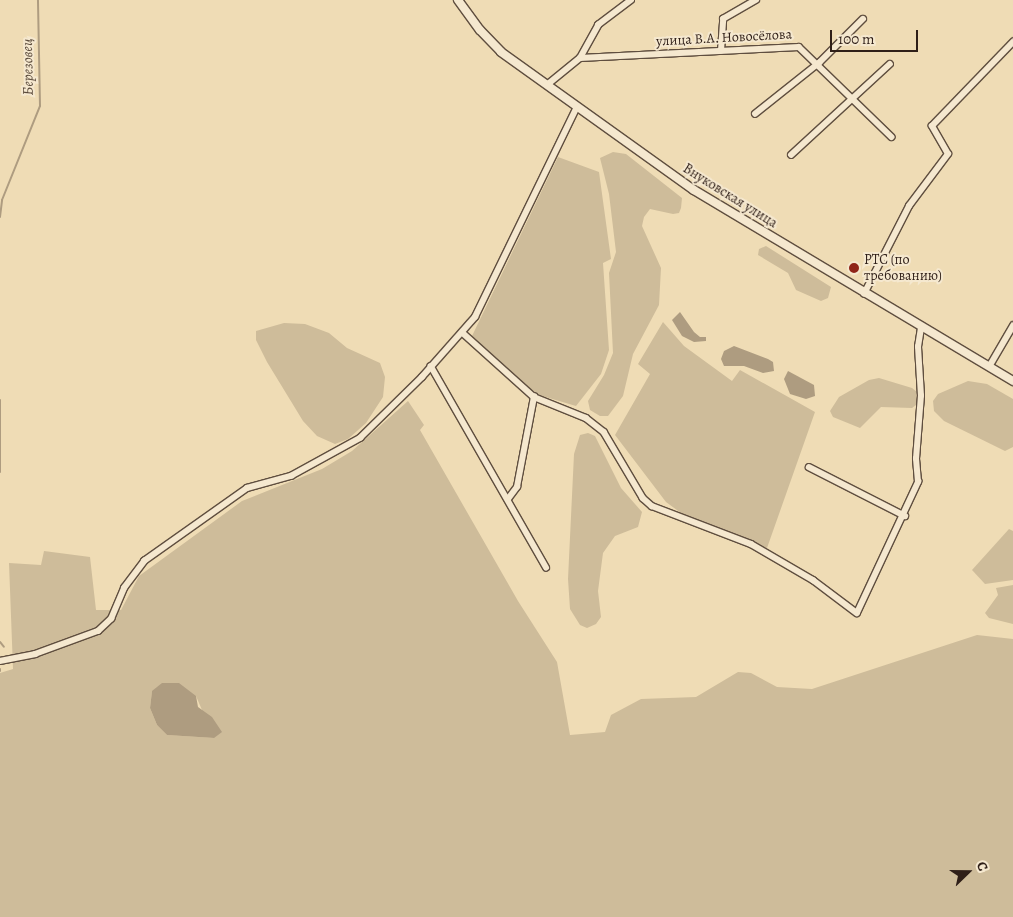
<!DOCTYPE html>
<meta charset="utf-8">
<style>
body{margin:0}
#map{position:relative;width:1013px;height:917px;overflow:hidden;background:#efdcb5;font-family:Alegreya,serif}
div>[style]{position:absolute}
.green>*{inset:0;background:#cebc9a}
.water>*{inset:0;background:#ae9c80}
.stream>*{height:2px;margin:-1px;padding:0 1px;transform-origin:1px;border-radius:1px;background:#ae9c80}
.roads{filter:drop-shadow(1px 0 #5f4e3f) drop-shadow(-1px 0 #5f4e3f) drop-shadow(0 1px #5f4e3f) drop-shadow(0 -1px #5f4e3f)}
.street>*{height:5.5px;margin:-2.75px;padding:0 2.75px;transform-origin:2.75px;border-radius:2.75px;background:#f5e8cf}
.secondary>*{height:8px;margin:-4px;padding:0 4px;transform-origin:4px;border-radius:4px;background:#f5e8cf}
.dots>*{width:14px;height:14px;translate:-50% -50%;box-sizing:border-box;border:2px solid #f5e8cf;border-radius:50%}
span{translate:-50% -50%;white-space:nowrap;text-align:center;line-height:1.15;-webkit-text-stroke:4px #f5e8cf;paint-order:stroke}
.street-label{font-size:14px;color:#2f1f18}
.poi-label{font-size:14px;color:#2f1f18}
.left{translate:0 -50%;text-align:left}
.water-label{font-size:15px;color:#5b4b3c;font-style:italic}
.north{position:absolute;left:943px;top:847px;width:50px;height:50px;-webkit-text-stroke:4px #f5e8cf;paint-order:stroke;rotate:68deg;font-size:14px;font-weight:700;line-height:20px;text-align:center;color:#2f1f18}
.north::after{content:'';display:block;margin:auto;width:18px;height:22px;background:#2f1f18;clip-path:polygon(50% 0,100% 100%,50% 72%,0 100%)}
.scale{position:absolute;left:830px;top:30px;width:88px;height:22px;box-sizing:border-box;border:2px solid #2f1f18;border-top:0;padding-left:6px;font-size:15px;line-height:18px;white-space:nowrap;color:#2f1f18;-webkit-text-stroke:4px #f5e8cf;paint-order:stroke}
</style>
<div id="map">
<div class="green">
<div style="clip-path:polygon(613px 152px,626px 154px,682px 198px,681px 208px,679px 213px,673px 214px,650px 209px,644px 217px,642px 226px,661px 268px,659px 305px,633px 354px,623px 396px,608px 416px,600px 416px,590px 410px,588px 401px,604px 375px,613px 353px,609px 273px,616px 252px,609px 194px,600px 158px)"></div>
<div style="clip-path:polygon(558px 157px,599px 172px,611px 259px,603px 263px,609px 350px,601px 374px,576px 406px,539px 395px,508px 371px,472px 336px)"></div>
<div style="clip-path:polygon(766px 246px,831px 287px,828px 298px,821px 301px,796px 290px,788px 273px,758px 255px,759px 249px)"></div>
<div style="clip-path:polygon(663px 322px,684px 346px,732px 381px,740px 370px,815px 412px,767px 548px,681px 513px,666px 502px,615px 435px,650px 374px,638px 364px)"></div>
<div style="clip-path:polygon(284px 323px,305px 324px,329px 333px,347px 348px,380px 363px,385px 377px,383px 397px,366px 423px,348px 439px,335px 444px,317px 436px,303px 421px,267px 362px,256px 340px,256px 331px)"></div>
<div style="clip-path:polygon(879px 378px,912px 388px,917px 392px,916px 405px,912px 408px,881px 407px,860px 428px,833px 417px,830px 411px,839px 397px,869px 380px)"></div>
<div style="clip-path:polygon(968px 381px,987px 384px,1013px 399px,1013px 447px,1005px 451px,944px 421px,934px 411px,933px 401px,938px 394px)"></div>
<div style="clip-path:polygon(evenodd,408px 401px,424px 425px,420px 430px,518px 601px,557px 662px,570px 735px,605px 732px,611px 715px,641px 699px,696px 697px,738px 672px,751px 673px,777px 687px,812px 689px,977px 635px,1013px 639px,1013px 917px,0 917px,0 673px,13px 669px,9px 563px,41px 565px,44px 551px,90px 557px,96px 610px,121px 610px,139px 576px,242px 501px,322px 469px,352px 451px,408px 401px,152px 691px,196px 696px,214px 738px,167px 735px,157px 725px,150px 708px,152px 691px)"></div>
<div style="clip-path:polygon(588px 433px,595px 436px,621px 488px,642px 512px,638px 527px,615px 536px,603px 553px,598px 591px,601px 617px,596px 624px,587px 628px,580px 625px,570px 609px,568px 579px,574px 454px,580px 435px)"></div>
<div style="clip-path:polygon(1009px 529px,1013px 531px,1013px 580px,985px 584px,972px 570px)"></div>
<div style="clip-path:polygon(1013px 585px,1013px 624px,989px 618px,985px 613px,998px 595px,996px 588px)"></div>
</div>
<div class="water">
<div style="clip-path:polygon(680px 312px,694px 332px,700px 337px,706px 337px,706px 341px,694px 342px,682px 336px,672px 320px)"></div>
<div style="clip-path:polygon(734px 346px,768px 359px,773px 362px,774px 371px,763px 373px,744px 366px,724px 366px,721px 359px,724px 351px)"></div>
<div style="clip-path:polygon(788px 371px,814px 385px,815px 396px,806px 399px,790px 394px,784px 379px)"></div>
<div style="clip-path:polygon(162px 683px,179px 683px,196px 696px,198px 707px,212px 717px,222px 732px,214px 738px,167px 735px,157px 725px,150px 708px,152px 691px)"></div>
</div>
<div class="stream">
<div style="left:0;top:217px;width:17px;rotate:-83deg"></div>
<div style="left:2px;top:200px;width:101px;rotate:-68deg"></div>
<div style="left:40px;top:106px;width:106px;rotate:-91.1deg"></div>
<div style="left:0;top:400px;width:72px;rotate:90deg"></div>
<div style="left:0;top:642px;width:6px;rotate:51deg"></div>
<div style="left:0;top:671px;width:2px;rotate:-90deg"></div>
</div>
<div class="roads">
<div class="street">
<div style="left:721px;top:51px;width:32px;rotate:-86deg"></div>
<div style="left:723px;top:19px;width:38px;rotate:-30deg"></div>
<div style="left:580px;top:58px;width:219px;rotate:-2.9deg"></div>
<div style="left:799px;top:47px;width:129px;rotate:44.1deg"></div>
<div style="left:547px;top:85px;width:43px;rotate:-39.3deg"></div>
<div style="left:580px;top:58px;width:38px;rotate:-61deg"></div>
<div style="left:598px;top:25px;width:41px;rotate:-37.1deg"></div>
<div style="left:755px;top:114px;width:82px;rotate:-38.6deg"></div>
<div style="left:819px;top:63px;width:62px;rotate:-45deg"></div>
<div style="left:791px;top:155px;width:134px;rotate:-42.6deg"></div>
<div style="left:864px;top:294px;width:99px;rotate:-62.9deg"></div>
<div style="left:909px;top:206px;width:65px;rotate:-53.1deg"></div>
<div style="left:948px;top:154px;width:32px;rotate:-120deg"></div>
<div style="left:932px;top:126px;width:117px;rotate:-46deg"></div>
<div style="left:463px;top:333px;width:96px;rotate:42deg"></div>
<div style="left:534px;top:397px;width:56px;rotate:22deg"></div>
<div style="left:586px;top:418px;width:23px;rotate:38deg"></div>
<div style="left:604px;top:432px;width:77px;rotate:59.4deg"></div>
<div style="left:643px;top:498px;width:12px;rotate:42deg"></div>
<div style="left:652px;top:506px;width:106px;rotate:21deg"></div>
<div style="left:751px;top:544px;width:72px;rotate:30.1deg"></div>
<div style="left:813px;top:580px;width:55px;rotate:36.9deg"></div>
<div style="left:857px;top:613px;width:145px;rotate:-65deg"></div>
<div style="left:918px;top:482px;width:23px;rotate:-95deg"></div>
<div style="left:916px;top:459px;width:63px;rotate:-85.5deg"></div>
<div style="left:921px;top:396px;width:49px;rotate:-93.5deg"></div>
<div style="left:918px;top:347px;width:20px;rotate:-81deg"></div>
<div style="left:431px;top:366px;width:232px;rotate:60.2deg"></div>
<div style="left:989px;top:367px;width:48px;rotate:-59.7deg"></div>
<div style="left:809px;top:467px;width:108px;rotate:27deg"></div>
<div style="left:508px;top:499px;width:15px;rotate:-53deg"></div>
<div style="left:517px;top:487px;width:92px;rotate:-79.3deg"></div>
<div style="left:0;top:661px;width:36px;rotate:-11deg"></div>
<div style="left:35px;top:654px;width:67px;rotate:-20.1deg"></div>
<div style="left:98px;top:631px;width:18px;rotate:-43deg"></div>
<div style="left:111px;top:619px;width:34px;rotate:-67deg"></div>
<div style="left:124px;top:588px;width:34px;rotate:-53deg"></div>
<div style="left:144px;top:561px;width:126px;rotate:-35.3deg"></div>
<div style="left:247px;top:488px;width:46px;rotate:-15.3deg"></div>
<div style="left:291px;top:476px;width:79px;rotate:-28.8deg"></div>
<div style="left:360px;top:438px;width:87px;rotate:-44.5deg"></div>
<div style="left:422px;top:377px;width:80px;rotate:-48.5deg"></div>
<div style="left:475px;top:317px;width:233px;rotate:-64.1deg"></div>
</div>
<div class="secondary">
<div style="left:458px;top:0;width:37px;rotate:54deg"></div>
<div style="left:480px;top:30px;width:30px;rotate:46deg"></div>
<div style="left:501px;top:52px;width:237px;rotate:35.6deg"></div>
<div style="left:694px;top:190px;width:372px;rotate:30.9deg"></div>
</div>
</div>
<div class="dots">
<div style="left:854px;top:268px;background:#8f2418"></div>
</div>
<div class="street-label">
<span style="left:724px;top:38px;rotate:-3deg">улица В.А. Новосёлова</span>
<span style="left:730px;top:196px;rotate:32deg">Внуковская улица</span>
</div>
<div class="poi-label">
<span class="left" style="left:864px;top:268px">РТС (по<br>требованию)</span>
</div>
<div class="water-label">
<span style="left:28px;top:67px;rotate:-91deg">Березовец</span>
</div>
<div class="north">С</div>
<div class="scale">100 m</div>
</div>
